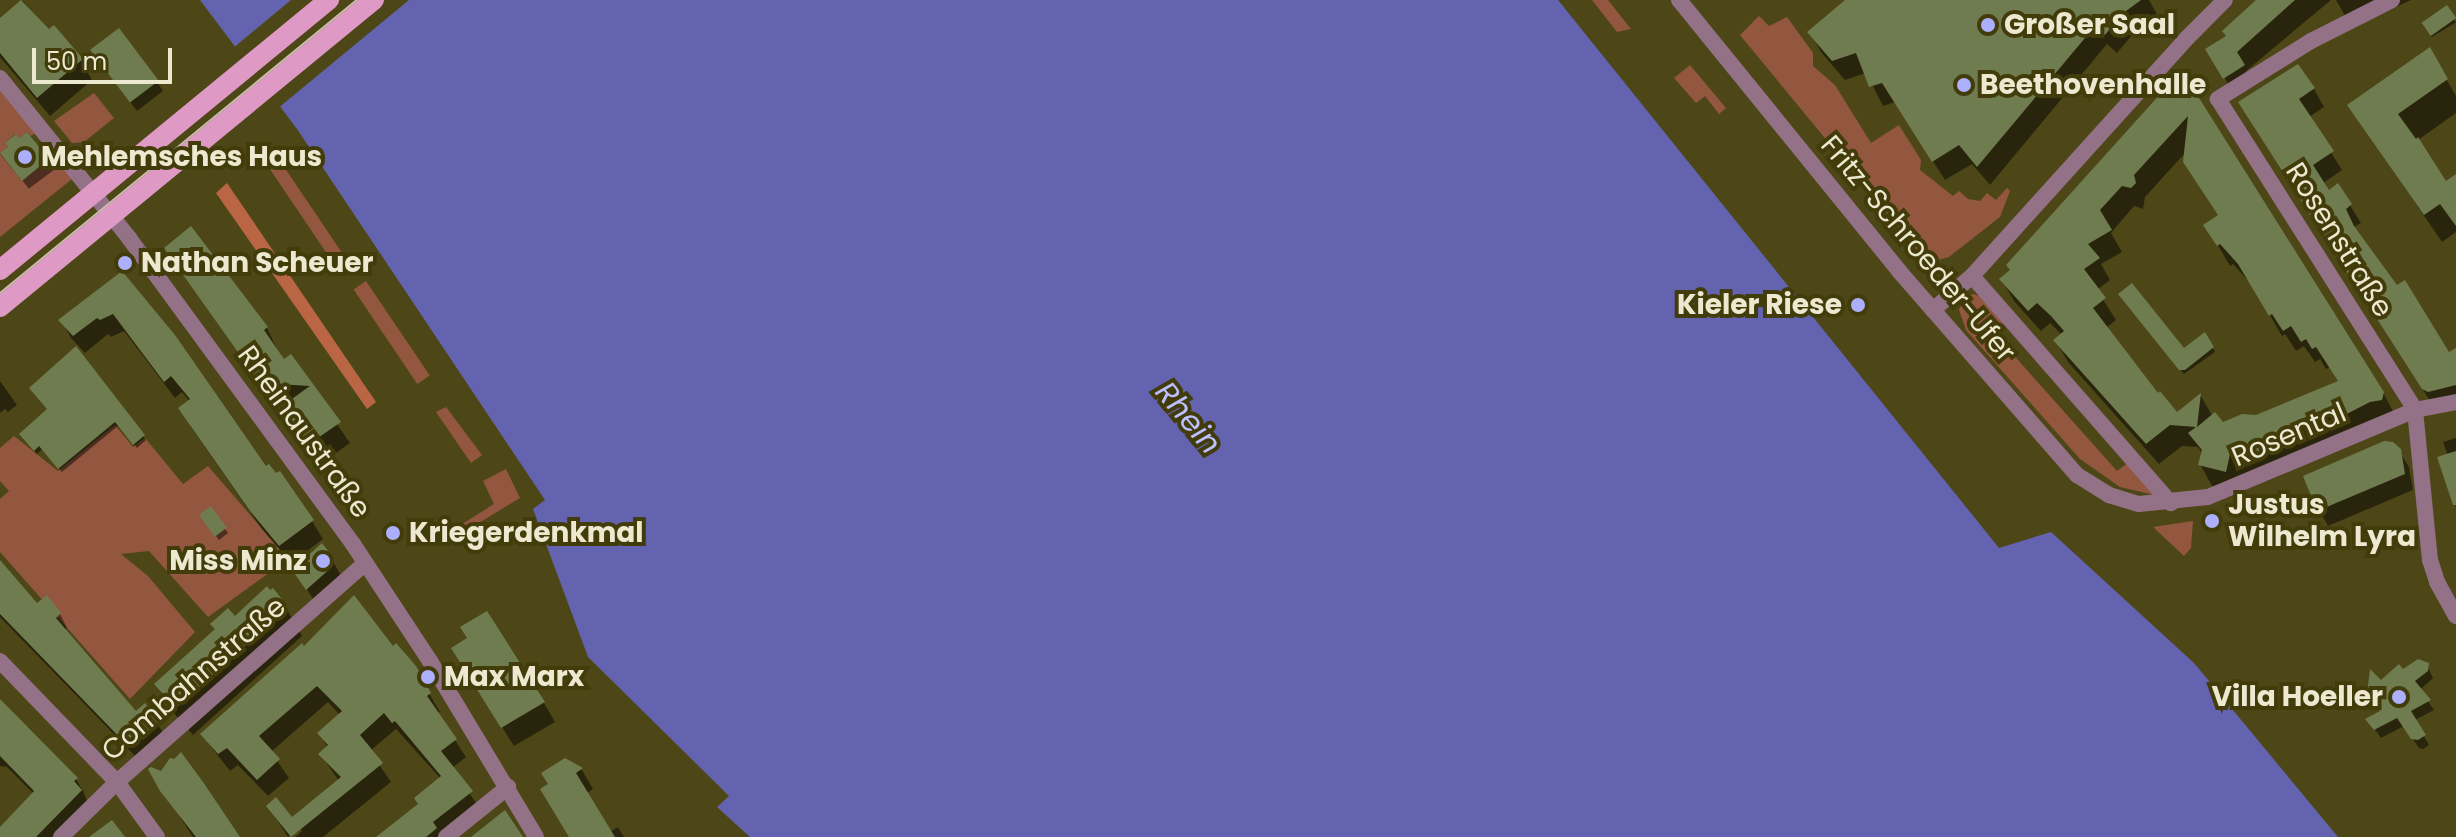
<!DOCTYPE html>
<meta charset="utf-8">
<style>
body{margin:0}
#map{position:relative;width:2456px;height:837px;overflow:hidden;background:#4d4718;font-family:Poppins,sans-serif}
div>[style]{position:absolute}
.green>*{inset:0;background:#93563e;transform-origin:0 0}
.forest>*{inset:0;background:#ba6645}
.water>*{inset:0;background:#6363af}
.pier>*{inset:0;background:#4d4718}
.shadow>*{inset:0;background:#0007;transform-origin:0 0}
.building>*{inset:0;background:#6f7c4f;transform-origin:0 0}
.minor>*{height:16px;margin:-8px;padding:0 8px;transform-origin:8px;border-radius:8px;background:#937186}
.tram>*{height:2px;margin:-1px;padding:0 1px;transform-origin:1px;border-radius:1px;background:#c5c1a3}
.primary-bridge>*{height:20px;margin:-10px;padding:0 10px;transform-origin:10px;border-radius:10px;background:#de99c4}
.dots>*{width:22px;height:22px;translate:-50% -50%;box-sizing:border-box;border:4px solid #423c0b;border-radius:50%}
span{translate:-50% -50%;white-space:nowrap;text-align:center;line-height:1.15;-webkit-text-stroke:8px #423c0b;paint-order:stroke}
.poi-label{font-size:28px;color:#ece9d0;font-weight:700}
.left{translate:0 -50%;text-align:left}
.right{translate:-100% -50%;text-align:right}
.street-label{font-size:28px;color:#ece9d0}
.water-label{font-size:30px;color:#bcbffe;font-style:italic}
.scale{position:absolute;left:32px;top:48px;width:140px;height:36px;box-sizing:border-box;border:4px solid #ece9d0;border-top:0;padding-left:10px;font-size:24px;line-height:28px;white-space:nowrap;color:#ece9d0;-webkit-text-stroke:6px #423c0b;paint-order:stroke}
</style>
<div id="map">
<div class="green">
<i style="clip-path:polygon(1592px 0,1608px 0,1631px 29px,1617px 32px)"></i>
<i style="clip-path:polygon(1759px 16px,1769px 26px,1787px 17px,1813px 53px,1813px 66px,1835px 85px,1871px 143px,1899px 125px,1921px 160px,1920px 170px,1953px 196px,1959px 191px,1968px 199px,1980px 201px,1987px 193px,1996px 200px,2007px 188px,2010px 191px,2000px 217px,1949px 257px,1937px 260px,1922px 256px,1740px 35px)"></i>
<i style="clip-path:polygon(1690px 65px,1726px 108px,1719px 114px,1705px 96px,1696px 103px,1674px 78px)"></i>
<i style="clip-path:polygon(0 85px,37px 132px,31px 136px,27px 132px,19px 138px,15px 134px,5px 143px,8px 147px,0 154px)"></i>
<i style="clip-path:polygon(94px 93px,114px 118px,84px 142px,72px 143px,54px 121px)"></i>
<i style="left:272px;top:149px;width:144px;height:13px;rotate:56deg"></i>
<i style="clip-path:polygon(0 154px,22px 181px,55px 155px,72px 179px,0 237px)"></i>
<i style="left:366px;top:281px;width:114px;height:15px;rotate:56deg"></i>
<i style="clip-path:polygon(1973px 294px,1980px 296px,2004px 323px,1994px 333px,2117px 471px,2129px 462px,2154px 495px,2120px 487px,2080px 459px,1966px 330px,1959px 310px,1964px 298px)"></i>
<i style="clip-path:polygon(446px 407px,482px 455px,471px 463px,436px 412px)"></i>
<i style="clip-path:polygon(115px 425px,133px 447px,145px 438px,183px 484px,208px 466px,288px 559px,208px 617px,149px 551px,121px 554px,148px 576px,195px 632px,130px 699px,0 552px,0 499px,9px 491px,0 481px,0 448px,14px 436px,58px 471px)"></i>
<i style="clip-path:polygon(506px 469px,520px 498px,449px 541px,445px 535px,494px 504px,483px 481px)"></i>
<i style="clip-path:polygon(2193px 521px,2191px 548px,2184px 556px,2153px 527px)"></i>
</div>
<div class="forest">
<i style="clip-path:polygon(227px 183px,376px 402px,367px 409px,216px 193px)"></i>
</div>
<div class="water">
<i style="clip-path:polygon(200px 0,1558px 0,1999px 548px,2051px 532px,2194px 663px,2338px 837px,750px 837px,717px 807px,729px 796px,588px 657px,533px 509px,545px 500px,297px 129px)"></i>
</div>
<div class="pier">
<i style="clip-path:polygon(291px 0,409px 0,277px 109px,232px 49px)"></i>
</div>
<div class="shadow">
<i style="clip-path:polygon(1848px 0,2149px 0,2158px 16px,2133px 34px,2117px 53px,2107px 44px,1990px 185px,1972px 164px,1945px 180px,1895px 102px,1883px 106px,1866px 73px,1845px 80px,1821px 52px,1810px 32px)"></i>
<i style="clip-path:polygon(2258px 0,2331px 0,2246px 71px,2253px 84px,2235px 95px,2218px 67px,2228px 37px)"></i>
<i style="clip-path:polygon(2336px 0,2411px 0,2352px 28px)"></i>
<i style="clip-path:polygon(23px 1px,49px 32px,81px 60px,92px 80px,50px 116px,0 57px,0 21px)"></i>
<i style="left:2447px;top:8px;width:17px;height:28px;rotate:59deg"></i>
<i style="clip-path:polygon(2429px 49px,2456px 96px,2456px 113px,2418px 140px,2445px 184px,2456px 176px,2456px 232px,2442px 242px,2349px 106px)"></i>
<i style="clip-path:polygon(92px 51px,157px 82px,163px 91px,137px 111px)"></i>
<i style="clip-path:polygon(evenodd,2172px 83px,2377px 381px,2395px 415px,2254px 479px,2242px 474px,2237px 492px,2212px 486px,2200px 464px,2203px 454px,2198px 447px,2182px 446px,2159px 464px,2068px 362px,2056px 341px,2062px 335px,2050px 323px,2041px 331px,2014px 301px,2002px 280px,2172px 83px,2186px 152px,2220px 217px,2206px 225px,2230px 266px,2233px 264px,2253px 286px,2282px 336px,2285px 334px,2296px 351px,2304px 346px,2315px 362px,2320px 359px,2326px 369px,2330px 367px,2339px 382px,2256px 418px,2222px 424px,2213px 417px,2201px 396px,2177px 415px,2157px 395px,2106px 328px,2116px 320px,2097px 290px,2110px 280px,2101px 264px,2122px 252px,2111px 233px,2134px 206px,2143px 209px,2145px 197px,2186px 152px)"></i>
<i style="clip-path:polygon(2314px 89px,2324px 107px,2309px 117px,2342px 170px,2322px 184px,2328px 192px,2338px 186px,2361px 223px,2354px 227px,2358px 235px,2449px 355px,2456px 350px,2456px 405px,2434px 407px,2251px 120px)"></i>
<i style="left:27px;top:135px;width:44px;height:31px;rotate:53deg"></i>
<i style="clip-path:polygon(166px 248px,267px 328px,283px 362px,290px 356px,350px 443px,322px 463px,285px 407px,289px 404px,274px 403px)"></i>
<i style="clip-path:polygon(122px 274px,265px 469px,312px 521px,323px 539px,291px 563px,262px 529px,191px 427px,190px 402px,182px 392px,175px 398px,124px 331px,111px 337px,108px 334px,85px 353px,71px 338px,61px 320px)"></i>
<i style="clip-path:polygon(2123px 299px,2184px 351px,2205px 335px,2215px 352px,2184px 374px)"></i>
<i style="clip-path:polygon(76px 349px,146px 440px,137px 448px,119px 425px,62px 472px,42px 449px,37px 454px,24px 438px,49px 410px)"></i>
<i style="clip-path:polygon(0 381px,17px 405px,8px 412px,5px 409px,0 413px)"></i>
<i style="clip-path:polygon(2456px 438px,2456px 507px,2440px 458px,2448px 456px,2443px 442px)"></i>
<i style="clip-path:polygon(2399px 451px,2409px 467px,2413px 490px,2328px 526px,2319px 510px)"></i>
<i style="clip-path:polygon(210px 509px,228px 533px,219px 540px,204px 520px)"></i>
<i style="clip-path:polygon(331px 558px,343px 579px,319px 608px,295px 571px)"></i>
<i style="clip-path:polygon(0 563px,37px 606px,60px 614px,67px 628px,64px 630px,135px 714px,145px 706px,166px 737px,136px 757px,0 617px)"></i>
<i style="clip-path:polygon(286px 608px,302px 636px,193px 735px,173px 712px,157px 684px,235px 619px)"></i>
<i style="clip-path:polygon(469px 639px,544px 703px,555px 722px,514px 746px,465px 668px)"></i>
<i style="clip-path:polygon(392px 648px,414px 668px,440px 712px,437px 713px,466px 757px,452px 768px,481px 810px,446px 837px,377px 837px,420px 805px,441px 779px,396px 729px,370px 751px,391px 782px,323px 837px,295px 837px,302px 831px,299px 828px,288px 837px,268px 806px,292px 820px,339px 781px,321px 755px,328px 748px,320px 734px,340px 715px,328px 702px,271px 752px,289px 778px,268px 796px,238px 765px,230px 771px,202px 735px)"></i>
<i style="clip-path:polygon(2419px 661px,2425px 661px,2433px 678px,2420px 690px,2434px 710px,2415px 720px,2429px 745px,2423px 749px,2419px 748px,2404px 726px,2381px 738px,2368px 720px,2382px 712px,2381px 683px)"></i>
<i style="clip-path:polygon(0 701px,76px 779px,84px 793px,88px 804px,57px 837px,0 837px,0 829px,34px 794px,7px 767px,0 766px)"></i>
<i style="clip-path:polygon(565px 760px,582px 770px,593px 789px,586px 794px,610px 832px,618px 827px,624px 837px,571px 837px)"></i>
<i style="clip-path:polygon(150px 770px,237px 837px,193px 837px)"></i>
</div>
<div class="building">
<i style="clip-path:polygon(21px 0,49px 29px,54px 25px,83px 59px,37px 98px,0 53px,0 18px)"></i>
<i style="clip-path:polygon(1845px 0,2141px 0,2122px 14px,2105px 35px,2095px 26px,1977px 167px,1959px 145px,1932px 162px,1882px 83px,1869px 87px,1856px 53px,1832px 61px,1807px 32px)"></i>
<i style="clip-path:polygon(2256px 0,2295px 0,2237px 52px,2245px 65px,2223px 79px,2205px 49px,2226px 36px,2222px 31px)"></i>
<i style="left:2447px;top:5px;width:16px;height:31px;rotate:55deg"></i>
<i style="left:119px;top:28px;width:66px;height:36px;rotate:53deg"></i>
<i style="clip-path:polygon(2430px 47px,2448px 79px,2398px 114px,2416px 139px,2418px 137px,2446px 181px,2456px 174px,2456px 226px,2440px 204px,2424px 215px,2347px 105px)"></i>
<i style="clip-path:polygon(2298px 64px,2315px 88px,2299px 99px,2334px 151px,2313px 165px,2329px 190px,2338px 183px,2352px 204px,2346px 209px,2354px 226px,2397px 285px,2405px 280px,2449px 352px,2456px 348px,2456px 385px,2428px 392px,2422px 389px,2238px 102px)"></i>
<i style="clip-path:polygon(evenodd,2172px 81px,2189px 82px,2384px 392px,2382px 400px,2370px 402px,2333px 421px,2331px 416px,2264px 444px,2261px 450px,2241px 459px,2230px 454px,2226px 472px,2198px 465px,2202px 450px,2188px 433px,2196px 427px,2170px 425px,2146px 444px,2053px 340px,2064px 331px,2051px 316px,2037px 303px,2028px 311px,1999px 279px,2010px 270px,2006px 265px,2172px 81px,2188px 116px,2183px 162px,2218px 215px,2203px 225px,2217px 246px,2220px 244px,2238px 264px,2269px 316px,2272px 314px,2283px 331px,2291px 326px,2301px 342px,2306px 339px,2312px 349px,2316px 347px,2338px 381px,2256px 415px,2242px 414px,2223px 422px,2215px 412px,2197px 427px,2201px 393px,2177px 412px,2160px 391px,2158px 393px,2093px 308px,2106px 298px,2084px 269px,2100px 258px,2088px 244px,2112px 230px,2100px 210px,2122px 186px,2131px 188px,2136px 183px,2134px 175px,2188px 116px)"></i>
<i style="clip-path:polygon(27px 132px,49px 159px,22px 181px,0 153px,8px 147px,5px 143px,16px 134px,19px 138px)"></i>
<i style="clip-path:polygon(191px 226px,268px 327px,264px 330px,284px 359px,291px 354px,341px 422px,309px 444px,282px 406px,310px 386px,260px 383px,164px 248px)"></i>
<i style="clip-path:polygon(122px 271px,175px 335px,266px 466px,269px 464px,276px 473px,280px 471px,314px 520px,279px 546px,250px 511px,178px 408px,190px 399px,171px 376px,164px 382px,113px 314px,100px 320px,97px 318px,73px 336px,58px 320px)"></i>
<i style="clip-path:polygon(2132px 283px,2184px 348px,2205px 332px,2214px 347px,2185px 370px,2179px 370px,2118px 294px)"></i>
<i style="clip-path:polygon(76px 346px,145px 435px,133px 445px,115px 422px,58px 469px,39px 446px,34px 451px,19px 434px,47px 409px,29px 388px)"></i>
<i style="clip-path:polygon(2384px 441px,2393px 442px,2401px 449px,2405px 474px,2317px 511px,2303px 476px)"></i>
<i style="clip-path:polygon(2456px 451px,2456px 505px,2453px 505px,2437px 457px)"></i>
<i style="left:211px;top:506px;width:27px;height:15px;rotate:54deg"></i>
<i style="clip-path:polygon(322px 543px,333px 557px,332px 567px,306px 590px,292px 570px)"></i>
<i style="clip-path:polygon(0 560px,37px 603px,47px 595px,61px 613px,56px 618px,136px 711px,145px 703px,159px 722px,135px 745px,126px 744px,0 614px)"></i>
<i style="clip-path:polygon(267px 586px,270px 590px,273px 588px,288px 607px,176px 708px,154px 684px,215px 629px,210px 624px,228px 608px,235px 616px)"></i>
<i style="clip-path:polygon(354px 595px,393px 646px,396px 643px,416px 666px,431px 693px,427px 696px,457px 739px,441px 751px,473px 791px,433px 822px,437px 828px,426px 837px,376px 837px,418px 804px,414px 798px,441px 776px,395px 721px,392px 723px,384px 713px,360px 735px,383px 763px,291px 837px,266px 806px,276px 797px,292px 817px,341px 777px,318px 754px,328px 745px,317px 733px,342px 711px,317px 686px,259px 736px,280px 759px,257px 780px,227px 748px,218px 754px,200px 734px,302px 643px,304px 646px)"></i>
<i style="clip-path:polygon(487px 611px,545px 702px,501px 728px,451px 648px,467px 638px,460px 627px)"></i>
<i style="clip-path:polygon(2418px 659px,2429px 663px,2428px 671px,2415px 681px,2431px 700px,2411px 711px,2426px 735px,2418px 740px,2411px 739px,2397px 718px,2374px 730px,2365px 719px,2380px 711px,2367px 694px,2370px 669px,2381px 680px,2399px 664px,2403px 669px)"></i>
<i style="clip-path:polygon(0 699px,78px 778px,74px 781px,82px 790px,36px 837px,0 837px,0 827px,34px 791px,0 756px)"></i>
<i style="clip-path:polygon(181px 752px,203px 782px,240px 837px,196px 837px,160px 791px,148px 769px,151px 767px,161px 771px,170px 758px,174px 759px)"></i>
<i style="clip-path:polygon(565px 758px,583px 768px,576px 773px,615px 837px,569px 837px,540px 789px,548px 784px,541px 773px)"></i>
<i style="clip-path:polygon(505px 810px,523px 837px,471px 837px)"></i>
<i style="clip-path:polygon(112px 820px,125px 837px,89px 837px)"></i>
</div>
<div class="minor">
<i style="left:1679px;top:0;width:349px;rotate:50.9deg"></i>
<i style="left:1899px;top:271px;width:271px;rotate:48.9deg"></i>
<i style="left:2077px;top:475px;width:38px;rotate:32deg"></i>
<i style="left:2109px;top:495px;width:31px;rotate:17deg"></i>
<i style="left:2139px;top:504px;width:69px;rotate:-5.8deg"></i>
<i style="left:2208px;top:497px;width:225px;rotate:-22.8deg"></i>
<i style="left:2415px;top:410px;width:42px;rotate:-11deg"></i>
<i style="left:2392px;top:0;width:91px;rotate:153.2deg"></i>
<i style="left:2311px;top:41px;width:110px;rotate:148.1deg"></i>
<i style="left:2218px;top:99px;width:368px;rotate:57.6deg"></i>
<i style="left:0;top:78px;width:206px;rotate:51.1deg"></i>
<i style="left:129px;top:238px;width:379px;rotate:53.8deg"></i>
<i style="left:353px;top:544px;width:140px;rotate:56.7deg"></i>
<i style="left:430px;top:661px;width:205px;rotate:58.9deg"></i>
<i style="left:1972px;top:276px;width:302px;rotate:48.8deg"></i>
<i style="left:1933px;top:310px;width:52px;rotate:-41.1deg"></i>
<i style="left:1972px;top:276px;width:319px;rotate:-47.9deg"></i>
<i style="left:2186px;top:39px;width:55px;rotate:-45deg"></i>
<i style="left:2415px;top:410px;width:151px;rotate:84.3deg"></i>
<i style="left:2430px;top:560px;width:23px;rotate:72deg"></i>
<i style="left:2437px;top:582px;width:39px;rotate:61deg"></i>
<i style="left:0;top:661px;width:168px;rotate:46deg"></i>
<i style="left:117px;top:782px;width:68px;rotate:54deg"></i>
<i style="left:61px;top:837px;width:78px;rotate:-44.5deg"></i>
<i style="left:117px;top:782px;width:331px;rotate:-41.4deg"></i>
<i style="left:446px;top:837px;width:80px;rotate:-38.9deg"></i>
</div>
<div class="tram">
<i style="left:0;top:293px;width:462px;rotate:-39.4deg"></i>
</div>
<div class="primary-bridge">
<i style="left:0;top:270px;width:426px;rotate:-39.4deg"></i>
<i style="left:0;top:307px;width:484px;rotate:-39.4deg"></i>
</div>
<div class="dots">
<i style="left:1988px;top:25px;background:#acaffb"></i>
<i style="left:1964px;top:85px;background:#acaffb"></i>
<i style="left:25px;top:157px;background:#acaffb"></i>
<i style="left:125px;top:263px;background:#acaffb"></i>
<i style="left:1858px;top:305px;background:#acaffb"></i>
<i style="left:2212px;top:521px;background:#acaffb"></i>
<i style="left:393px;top:533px;background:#acaffb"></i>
<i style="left:323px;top:561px;background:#acaffb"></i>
<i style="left:428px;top:677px;background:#acaffb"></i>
<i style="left:2399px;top:697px;background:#acaffb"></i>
</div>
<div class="poi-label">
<span class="left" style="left:2004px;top:25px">Großer Saal</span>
<span class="left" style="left:1980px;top:85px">Beethovenhalle</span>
<span class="left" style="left:41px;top:157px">Mehlemsches Haus</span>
<span class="left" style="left:141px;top:263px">Nathan Scheuer</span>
<span class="right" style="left:1842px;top:305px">Kieler Riese</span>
<span class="left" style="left:2228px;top:521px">Justus<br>Wilhelm Lyra</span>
<span class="left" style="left:409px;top:533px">Kriegerdenkmal</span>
<span class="right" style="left:307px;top:561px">Miss Minz</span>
<span class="left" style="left:444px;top:677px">Max Marx</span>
<span class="right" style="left:2383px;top:697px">Villa Hoeller</span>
</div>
<div class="street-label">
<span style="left:2339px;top:240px;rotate:58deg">Rosenstraße</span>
<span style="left:1918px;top:249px;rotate:50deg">Fritz-Schroeder-Ufer</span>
<span style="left:304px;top:432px;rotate:54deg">Rheinaustraße</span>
<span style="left:2289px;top:435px;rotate:-23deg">Rosental</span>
<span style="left:194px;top:679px;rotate:-41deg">Combahnstraße</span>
</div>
<div class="water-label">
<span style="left:1188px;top:418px;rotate:50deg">Rhein</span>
</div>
<div class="scale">50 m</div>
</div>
